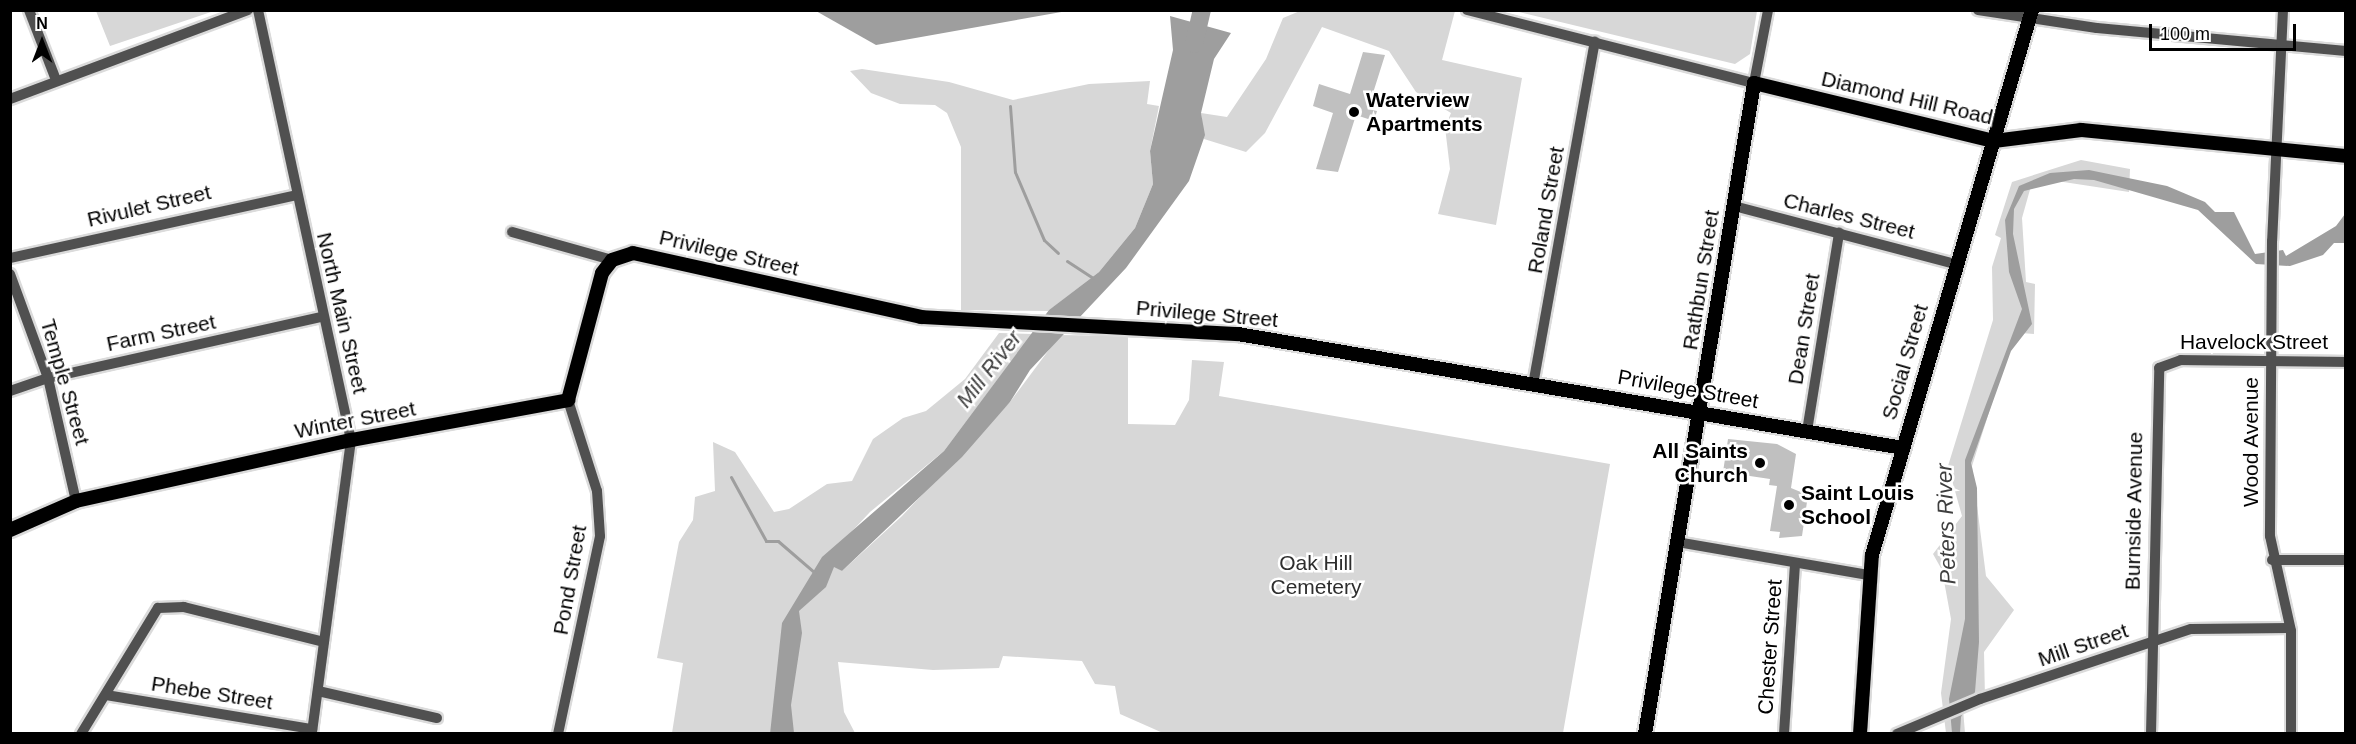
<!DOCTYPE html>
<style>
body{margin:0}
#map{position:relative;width:2356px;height:744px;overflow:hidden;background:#fff;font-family:Arial,sans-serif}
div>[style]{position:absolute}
.green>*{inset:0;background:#d7d7d7}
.water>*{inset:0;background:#9e9e9e}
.stream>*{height:3px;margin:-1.5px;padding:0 1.5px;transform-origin:1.5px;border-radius:1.5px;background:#9e9e9e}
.river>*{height:18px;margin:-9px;padding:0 9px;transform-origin:9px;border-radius:9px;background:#9e9e9e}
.building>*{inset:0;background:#c0c0c0}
.roads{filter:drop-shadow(2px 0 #dbdbdb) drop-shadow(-2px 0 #dbdbdb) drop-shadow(0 2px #dbdbdb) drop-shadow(0 -2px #dbdbdb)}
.minor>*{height:10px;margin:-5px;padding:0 5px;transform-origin:5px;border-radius:5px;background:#505050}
.major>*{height:14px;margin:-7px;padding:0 7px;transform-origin:7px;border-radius:7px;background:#000}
.dots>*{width:16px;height:16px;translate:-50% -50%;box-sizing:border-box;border:3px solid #fff;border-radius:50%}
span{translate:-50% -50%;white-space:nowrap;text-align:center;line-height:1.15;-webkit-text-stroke:5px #fff;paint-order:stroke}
.street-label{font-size:21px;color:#000}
.poi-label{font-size:21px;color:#000;font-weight:700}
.left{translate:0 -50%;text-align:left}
.right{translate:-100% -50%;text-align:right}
.park-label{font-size:21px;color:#2e2e2e}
.water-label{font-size:22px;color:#3f3f3f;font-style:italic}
.frame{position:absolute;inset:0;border:12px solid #000;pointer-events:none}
.north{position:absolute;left:12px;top:12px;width:60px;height:60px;-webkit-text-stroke:4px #fff;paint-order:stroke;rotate:0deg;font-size:16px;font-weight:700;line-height:24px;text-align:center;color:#000}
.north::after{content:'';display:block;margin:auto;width:21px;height:27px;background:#000;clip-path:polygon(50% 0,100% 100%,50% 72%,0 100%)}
.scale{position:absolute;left:2149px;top:24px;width:147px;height:27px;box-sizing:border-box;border:3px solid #000;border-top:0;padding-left:8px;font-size:18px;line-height:21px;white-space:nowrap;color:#000;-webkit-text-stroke:4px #fff;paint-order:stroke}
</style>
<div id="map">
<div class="green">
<i style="clip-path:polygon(96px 11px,214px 11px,110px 46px)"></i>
<i style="clip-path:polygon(1300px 11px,1455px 11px,1442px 60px,1522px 78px,1496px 225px,1438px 214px,1450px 169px,1445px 127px,1451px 113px,1416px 92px,1389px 51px,1322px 27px,1265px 133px,1246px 152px,1204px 139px,1201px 113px,1227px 117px,1266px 59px,1283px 18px)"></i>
<i style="clip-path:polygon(1515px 11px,1757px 10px,1757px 11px,1750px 54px,1735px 64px)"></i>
<i style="clip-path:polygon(862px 69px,949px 82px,1013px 100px,1089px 84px,1150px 81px,1147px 104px,1159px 106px,1150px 151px,1153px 184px,1135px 228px,1099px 272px,1048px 311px,961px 310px,961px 147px,947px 113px,935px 105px,900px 104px,871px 93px,850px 71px)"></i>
<i style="clip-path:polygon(2081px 160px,2130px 169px,2129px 192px,2057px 181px,2031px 186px,2022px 218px,2026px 282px,2035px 284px,2034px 334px,2021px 333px,2009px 349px,1972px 466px,1986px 576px,2014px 610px,1984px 652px,1985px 698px,1963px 709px,1965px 733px,1946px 733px,1941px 693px,1951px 619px,1942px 570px,1933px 554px,1962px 516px,1948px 466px,1993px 320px,1992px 267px,2001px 238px,1995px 235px,2012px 182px)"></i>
<i style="clip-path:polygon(999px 333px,1032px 334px,944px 451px,870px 512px,811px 575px,834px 566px,842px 571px,902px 516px,1010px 402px,1060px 335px,1128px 336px,1128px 424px,1175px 425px,1189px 400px,1192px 360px,1224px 362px,1219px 396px,1610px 464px,1563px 733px,1163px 733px,1120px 714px,1115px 686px,1095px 684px,1082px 661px,1003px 656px,999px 668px,933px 670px,838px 662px,844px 712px,855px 733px,672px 733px,683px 663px,657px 658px,679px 542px,693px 520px,695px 497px,715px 491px,713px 442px,735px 452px,774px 512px,789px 509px,827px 484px,852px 481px,873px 439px,903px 418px,926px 411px,965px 379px)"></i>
</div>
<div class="water">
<i style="clip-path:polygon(816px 11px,817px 10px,1067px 11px,876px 45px)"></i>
<i style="clip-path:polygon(1170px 16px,1231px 33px,1214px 59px,1201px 113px,1205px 135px,1189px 181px,1126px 268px,1030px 370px,1010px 402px,962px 457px,842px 571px,834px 567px,826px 587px,799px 611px,802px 633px,791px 705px,794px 733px,770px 734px,782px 623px,822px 557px,944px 451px,1049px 310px,1099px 272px,1135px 228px,1153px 184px,1150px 151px,1173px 50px)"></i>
<i style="clip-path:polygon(2089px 170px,2167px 186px,2205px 202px,2215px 212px,2234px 212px,2255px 254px,2283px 250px,2286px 256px,2336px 226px,2345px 214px,2345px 243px,2334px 243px,2323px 255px,2290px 266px,2256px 264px,2198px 210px,2094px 180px,2074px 179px,2024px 191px,2014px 209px,2013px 234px,2032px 324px,2011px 351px,1971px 463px,1977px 488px,1979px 642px,1975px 692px,1961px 717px,1960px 733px,1952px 733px,1949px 699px,1965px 619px,1965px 460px,2022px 309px,2009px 272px,2005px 220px,2019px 186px,2050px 173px)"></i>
</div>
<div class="stream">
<i style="left:1010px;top:106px;width:66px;rotate:85.7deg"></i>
<i style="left:1015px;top:172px;width:74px;rotate:66.9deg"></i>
<i style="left:1044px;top:240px;width:19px;rotate:43deg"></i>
<i style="left:1067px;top:261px;width:31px;rotate:33deg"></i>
<i style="left:731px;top:477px;width:73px;rotate:61.3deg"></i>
<i style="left:766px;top:541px;width:12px"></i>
<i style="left:778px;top:541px;width:48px;rotate:40.7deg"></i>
</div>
<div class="river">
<i style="left:1194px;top:44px;width:35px;rotate:-77deg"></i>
</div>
<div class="building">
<i style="clip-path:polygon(1363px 52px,1385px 55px,1368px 109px,1377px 111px,1374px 121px,1356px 115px,1338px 172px,1316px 169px,1333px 113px,1313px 106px,1319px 84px,1350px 94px)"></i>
<i style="clip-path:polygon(1728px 439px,1777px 444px,1796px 454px,1791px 488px,1808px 495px,1802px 536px,1779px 538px,1780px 532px,1770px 531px,1777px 486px,1769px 485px,1770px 479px,1723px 472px)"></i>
</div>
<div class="roads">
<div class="minor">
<i style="left:29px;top:10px;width:75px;rotate:68.9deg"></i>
<i style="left:258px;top:10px;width:440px;rotate:77.8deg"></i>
<i style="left:351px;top:440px;width:297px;rotate:97.6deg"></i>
<i style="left:1467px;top:10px;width:296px;rotate:14.3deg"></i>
<i style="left:1754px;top:83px;width:74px;rotate:-79.1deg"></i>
<i style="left:1978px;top:10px;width:120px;rotate:8.6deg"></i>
<i style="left:2097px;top:28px;width:250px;rotate:5.3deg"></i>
<i style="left:2283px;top:10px;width:231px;rotate:92.7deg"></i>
<i style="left:2272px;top:241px;width:295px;rotate:90.4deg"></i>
<i style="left:2270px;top:536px;width:97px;rotate:77.5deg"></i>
<i style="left:2291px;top:631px;width:103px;rotate:90deg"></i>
<i style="left:10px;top:99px;width:254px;rotate:-20.5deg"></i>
<i style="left:1734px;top:206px;width:228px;rotate:14.7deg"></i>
<i style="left:512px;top:232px;width:104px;rotate:15.6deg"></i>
<i style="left:10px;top:258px;width:293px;rotate:-12.4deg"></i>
<i style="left:10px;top:274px;width:111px;rotate:69.9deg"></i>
<i style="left:48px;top:378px;width:126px;rotate:77.2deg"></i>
<i style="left:1533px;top:385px;width:349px;rotate:-79.8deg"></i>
<i style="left:10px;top:391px;width:40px;rotate:-18.9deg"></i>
<i style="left:48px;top:378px;width:281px;rotate:-12.6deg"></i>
<i style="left:1807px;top:431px;width:201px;rotate:-80.8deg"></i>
<i style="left:1677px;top:542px;width:195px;rotate:9.8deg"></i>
<i style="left:2272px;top:560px;width:74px"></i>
<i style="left:318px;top:691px;width:122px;rotate:12.8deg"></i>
<i style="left:106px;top:695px;width:209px;rotate:9.4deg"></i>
<i style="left:81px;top:734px;width:148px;rotate:-58.6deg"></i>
<i style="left:158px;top:608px;width:26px;rotate:-2deg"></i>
<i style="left:184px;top:607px;width:144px;rotate:14deg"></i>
<i style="left:558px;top:734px;width:202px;rotate:-78deg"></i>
<i style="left:600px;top:536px;width:45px;rotate:-93.8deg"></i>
<i style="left:597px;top:491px;width:96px;rotate:-107.7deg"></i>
<i style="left:1784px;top:734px;width:171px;rotate:-86.3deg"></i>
<i style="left:1897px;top:734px;width:90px;rotate:-22.9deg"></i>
<i style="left:1980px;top:699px;width:222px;rotate:-18.4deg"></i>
<i style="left:2191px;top:629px;width:99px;rotate:-0.6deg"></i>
<i style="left:2151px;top:734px;width:366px;rotate:-88.7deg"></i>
<i style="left:2159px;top:368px;width:23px;rotate:-20deg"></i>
<i style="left:2181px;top:360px;width:165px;rotate:0.7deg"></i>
</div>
<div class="major">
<i style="left:10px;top:530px;width:72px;rotate:-23.7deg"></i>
<i style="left:76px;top:501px;width:282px;rotate:-12.5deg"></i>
<i style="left:351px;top:440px;width:221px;rotate:-10.4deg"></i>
<i style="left:568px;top:400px;width:131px;rotate:-75deg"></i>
<i style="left:602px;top:273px;width:16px;rotate:-52deg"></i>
<i style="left:612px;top:260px;width:22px;rotate:-18deg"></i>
<i style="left:633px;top:253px;width:295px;rotate:12.5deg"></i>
<i style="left:921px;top:317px;width:317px;rotate:3.1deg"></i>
<i style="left:1238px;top:334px;width:675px;rotate:9.73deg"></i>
<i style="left:1645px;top:734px;width:660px;rotate:-80.49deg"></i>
<i style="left:1754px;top:83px;width:247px;rotate:13.6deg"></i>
<i style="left:1994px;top:141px;width:88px;rotate:-7.2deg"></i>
<i style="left:2081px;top:130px;width:266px;rotate:5.6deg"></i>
<i style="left:1860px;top:734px;width:179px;rotate:-86.2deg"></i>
<i style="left:1872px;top:555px;width:568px;rotate:-73.64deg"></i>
</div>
</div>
<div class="dots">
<i style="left:1354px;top:112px;background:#000"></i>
<i style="left:1760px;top:463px;background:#000"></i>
<i style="left:1789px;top:505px;background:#000"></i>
</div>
<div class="street-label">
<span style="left:1907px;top:98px;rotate:13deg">Diamond Hill Road</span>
<span style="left:149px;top:206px;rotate:-13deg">Rivulet Street</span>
<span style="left:1546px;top:210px;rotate:-80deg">Roland Street</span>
<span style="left:1849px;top:216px;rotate:14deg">Charles Street</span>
<span style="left:729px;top:253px;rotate:13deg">Privilege Street</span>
<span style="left:1701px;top:280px;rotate:-81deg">Rathbun Street</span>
<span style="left:342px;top:313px;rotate:77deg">North Main Street</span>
<span style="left:1207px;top:314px;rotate:5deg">Privilege Street</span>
<span style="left:1804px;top:329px;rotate:-81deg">Dean Street</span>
<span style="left:161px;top:333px;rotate:-12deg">Farm Street</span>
<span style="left:2254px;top:342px">Havelock Street</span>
<span style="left:1905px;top:362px;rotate:-74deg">Social Street</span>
<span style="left:65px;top:382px;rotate:74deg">Temple Street</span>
<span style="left:1688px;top:389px;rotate:10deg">Privilege Street</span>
<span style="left:355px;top:420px;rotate:-11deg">Winter Street</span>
<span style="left:2251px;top:442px;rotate:-90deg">Wood Avenue</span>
<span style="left:2134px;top:511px;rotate:-89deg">Burnside Avenue</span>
<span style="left:570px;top:580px;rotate:-80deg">Pond Street</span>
<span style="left:2083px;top:645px;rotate:-19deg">Mill Street</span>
<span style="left:1770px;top:647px;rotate:-86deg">Chester Street</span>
<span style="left:212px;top:693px;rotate:9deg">Phebe Street</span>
</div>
<div class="poi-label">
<span class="left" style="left:1366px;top:112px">Waterview<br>Apartments</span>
<span class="right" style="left:1748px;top:463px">All Saints<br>Church</span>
<span class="left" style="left:1801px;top:505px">Saint Louis<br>School</span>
</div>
<div class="park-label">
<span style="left:1316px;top:575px">Oak Hill<br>Cemetery</span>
</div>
<div class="water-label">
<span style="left:989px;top:369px;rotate:-52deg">Mill River</span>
<span style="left:1946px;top:524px;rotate:-92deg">Peters River</span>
</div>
<div class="frame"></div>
<div class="north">N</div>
<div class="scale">100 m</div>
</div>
